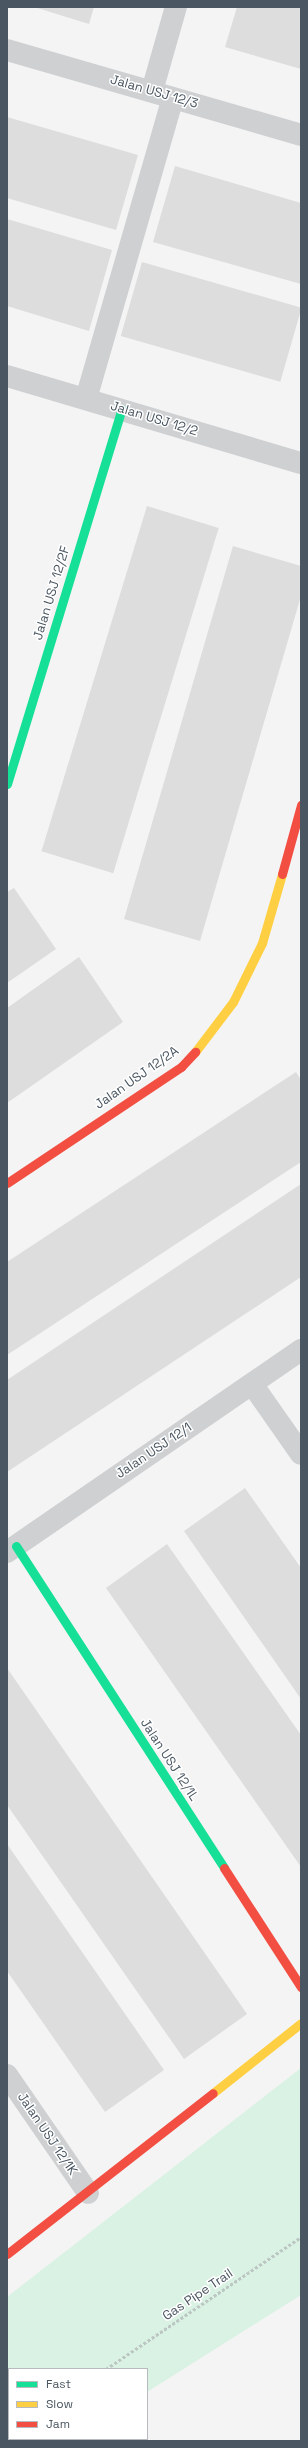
<!DOCTYPE html>
<style>
body{margin:0}
#map{position:relative;width:308px;height:2448px;overflow:hidden;background:#f4f4f4;font-family:"Space Grotesk",sans-serif}
div>[style]{position:absolute}
.green>*{inset:0;background:#d9f2e3}
.building>*{inset:0;background:#ddddde;transform-origin:0 0}
.path>*{height:2.5px;margin-top:-1.25px;transform-origin:0;background:repeating-linear-gradient(90deg,#bcc7c4 0 3px,transparent 0 5px)}
.lane>*{height:22px;margin:-11px;padding:0 11px;transform-origin:11px;border-radius:11px;background:#ced0d2}
.street>*{height:22px;margin:-11px;padding:0 11px;transform-origin:11px;border-radius:11px;background:#ced0d2}
.fast>*{height:9px;margin:-4.5px;padding:0 4.5px;transform-origin:4.5px;border-radius:4.5px;background:#16e098}
.slow>*{height:9px;margin:-4.5px;padding:0 4.5px;transform-origin:4.5px;border-radius:4.5px;background:#ffcf43}
.jam>*{height:9px;margin:-4.5px;padding:0 4.5px;transform-origin:4.5px;border-radius:4.5px;background:#f24e42}
span{translate:-50% -50%;white-space:nowrap;text-align:center;line-height:1.15;-webkit-text-stroke:3px #fff;paint-order:stroke}
.street-label{font-size:13px;color:#4a5661}
.frame{position:absolute;inset:0;border:8px solid #4a5661;pointer-events:none}
.legend{position:absolute;left:8px;top:2368px;width:140px;height:72px;box-sizing:border-box;background:#fff;border:1px solid #b7bbc0;margin:0;padding:5px 7px;list-style:none;font-size:12px;color:#4a5661}
.legend li{display:flex;align-items:center;gap:8px;height:20px}
.legend b{width:20px;border:1px solid #b7bbc0}
</style>
<div id="map">
<div class="green">
<i style="clip-path:polygon(301px 2068px,301px 2295px,147px 2392px,147px 2369px,9px 2369px,9px 2439px,73px 2439px,7px 2441px,7px 2297px)"></i>
</div>
<div class="building">
<i style="clip-path:polygon(34px 7px,94px 7px,89px 24px)"></i>
<i style="clip-path:polygon(237px 7px,301px 7px,301px 69px,225px 47px)"></i>
<i style="clip-path:polygon(7px 117px,138px 155px,116px 230px,7px 198px)"></i>
<i style="clip-path:polygon(175px 166px,301px 203px,301px 284px,153px 242px)"></i>
<i style="clip-path:polygon(7px 219px,112px 250px,89px 331px,7px 306px)"></i>
<i style="left:142px;top:262px;width:166px;height:77px;rotate:16deg"></i>
<i style="left:147px;top:506px;width:75px;height:361px;rotate:17deg"></i>
<i style="clip-path:polygon(233px 546px,301px 566px,301px 596px,200px 941px,124px 919px)"></i>
<i style="clip-path:polygon(14px 888px,56px 949px,7px 983px,7px 892px)"></i>
<i style="clip-path:polygon(79px 957px,123px 1022px,7px 1103px,7px 1008px)"></i>
<i style="clip-path:polygon(296px 1072px,301px 1080px,301px 1162px,7px 1355px,7px 1262px)"></i>
<i style="clip-path:polygon(301px 1184px,301px 1277px,7px 1472px,7px 1380px)"></i>
<i style="clip-path:polygon(245px 1488px,301px 1568px,301px 1699px,184px 1531px)"></i>
<i style="clip-path:polygon(167px 1544px,301px 1735px,301px 1867px,106px 1588px)"></i>
<i style="clip-path:polygon(7px 1668px,247px 2014px,184px 2059px,7px 1805px)"></i>
<i style="clip-path:polygon(7px 1844px,164px 2070px,105px 2112px,7px 1971px)"></i>
</div>
<div class="path">
<i style="left:106px;top:2369px;width:235px;rotate:-34.1deg"></i>
<i style="left:7px;top:2434px;width:2px;rotate:-27deg"></i>
</div>
<div class="lane">
<i style="left:86px;top:399px;width:313px;rotate:-73.9deg"></i>
</div>
<div class="street">
<i style="left:7px;top:50px;width:306px;rotate:16.1deg"></i>
<i style="left:152px;top:91px;width:87px;rotate:-74.1deg"></i>
<i style="left:7px;top:376px;width:307px;rotate:16.5deg"></i>
<i style="left:252px;top:1384px;width:85px;rotate:55deg"></i>
<i style="left:7px;top:1552px;width:357px;rotate:-34.5deg"></i>
<i style="left:7px;top:2075px;width:143px;rotate:55.5deg"></i>
</div>
<div class="fast">
<i style="left:7px;top:784px;width:392px;rotate:-73deg"></i>
<i style="left:16px;top:1546px;width:383px;rotate:57.1deg"></i>
</div>
<div class="slow">
<i style="left:195px;top:1052px;width:63px;rotate:-52.8deg"></i>
<i style="left:233px;top:1002px;width:66px;rotate:-63.8deg"></i>
<i style="left:262px;top:943px;width:72px;rotate:-73.8deg"></i>
<i style="left:213px;top:2093px;width:112px;rotate:-38.5deg"></i>
</div>
<div class="jam">
<i style="left:282px;top:874px;width:72px;rotate:-74.6deg"></i>
<i style="left:7px;top:1183px;width:209px;rotate:-33.7deg"></i>
<i style="left:181px;top:1067px;width:21px;rotate:-47deg"></i>
<i style="left:224px;top:1868px;width:142px;rotate:57.1deg"></i>
<i style="left:7px;top:2254px;width:261px;rotate:-38deg"></i>
</div>
<div class="street-label">
<span style="left:154px;top:92px;rotate:16deg">Jalan USJ 12/3</span>
<span style="left:154px;top:419px;rotate:17deg">Jalan USJ 12/2</span>
<span style="left:52px;top:593px;rotate:-73deg">Jalan USJ 12/2F</span>
<span style="left:137px;top:1078px;rotate:-35deg">Jalan USJ 12/2A</span>
<span style="left:154px;top:1451px;rotate:-34deg">Jalan USJ 12/1</span>
<span style="left:169px;top:1760px;rotate:57deg">Jalan USJ 12/1L</span>
<span style="left:47px;top:2134px;rotate:56deg">Jalan USJ 12/1K</span>
<span style="left:198px;top:2295px;rotate:-34deg">Gas Pipe Trail</span>
</div>
<div class="frame"></div>
<ul class="legend">
<li><b style="height:5px;background:#16e098"></b>Fast</li>
<li><b style="height:5px;background:#ffcf43"></b>Slow</li>
<li><b style="height:5px;background:#f24e42"></b>Jam</li>
</ul>
</div>
